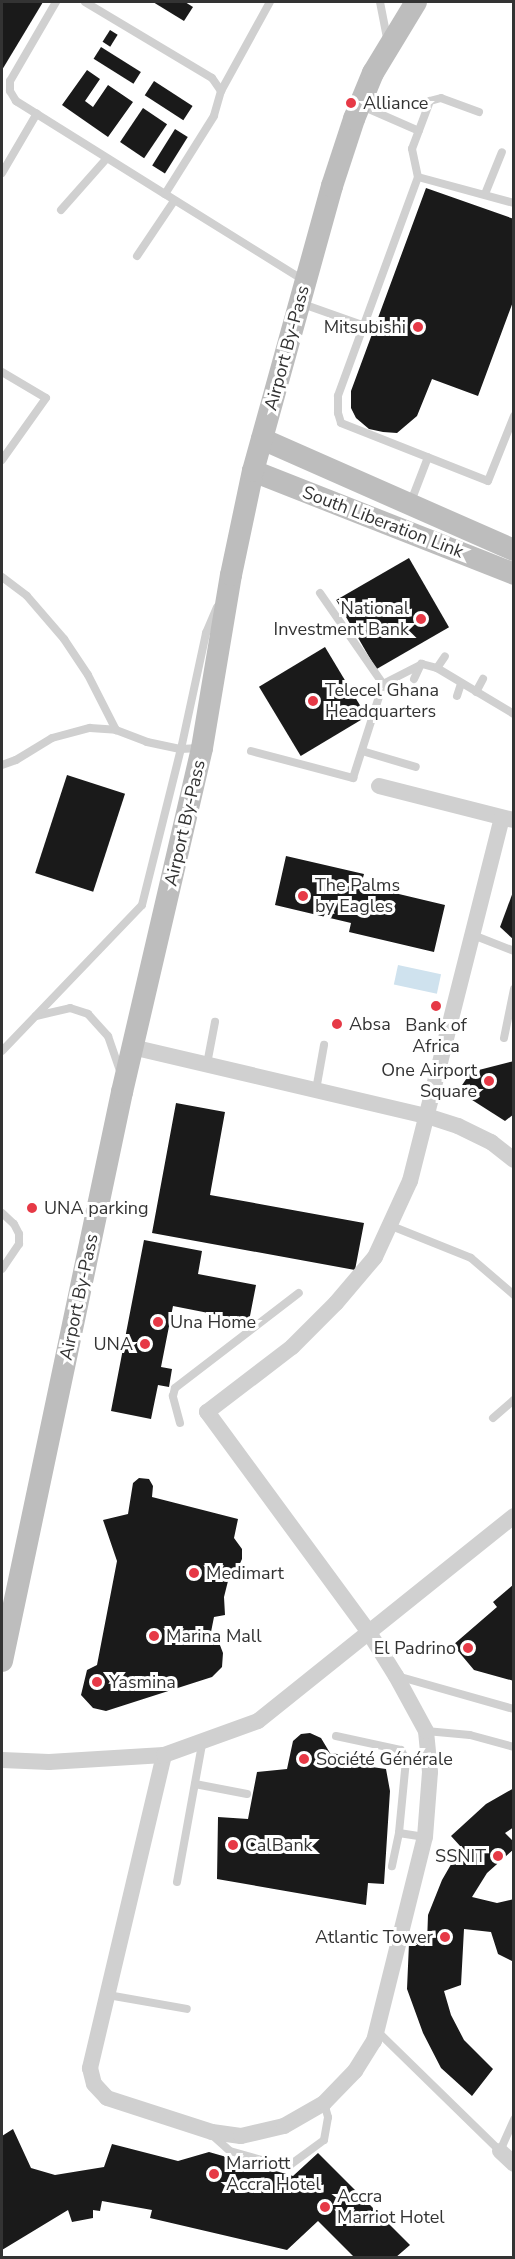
<!DOCTYPE html>
<meta charset="utf-8">
<style>
body{margin:0}
#map{position:relative;width:515px;height:2259px;overflow:hidden;background:#fff;font-family:"Nunito Sans",sans-serif}
div>[style]{position:absolute}
.water>*{inset:0;background:#cfe2ee;transform-origin:0 0}
.building>*{inset:0;background:#1a1a1a;transform-origin:0 0}
.lane>*{height:8px;margin:-4px;padding:0 4px;transform-origin:4px;border-radius:4px;background:#d0d0d0}
.street>*{height:16px;margin:-8px;padding:0 8px;transform-origin:8px;border-radius:8px;background:#d0d0d0}
.secondary>*{height:22px;margin:-11px;padding:0 11px;transform-origin:11px;border-radius:11px;background:#bdbdbd}
.dots>*{width:16px;height:16px;translate:-50% -50%;box-sizing:border-box;border:3px solid #fff;border-radius:50%}
span{translate:-50% -50%;white-space:nowrap;text-align:center;line-height:1.15;-webkit-text-stroke:6px #fff;paint-order:stroke}
.poi-label{font-size:18px;color:#333}
.left{translate:0 -50%;text-align:left}
.right{translate:-100% -50%;text-align:right}
.street-label{font-size:18px;color:#333}
.frame{position:absolute;inset:0;border:3px solid #333;pointer-events:none}
</style>
<div id="map">
<div class="water">
<i style="left:398px;top:965px;width:44px;height:20px;rotate:12deg"></i>
</div>
<div class="building">
<i style="clip-path:polygon(2px 2px,43px 2px,2px 70px)"></i>
<i style="clip-path:polygon(153px 2px,185px 2px,193px 7px,184px 21px)"></i>
<i style="left:110px;top:30px;width:9px;height:14px;rotate:32deg"></i>
<i style="left:101px;top:47px;width:47px;height:14px;rotate:32deg"></i>
<i style="clip-path:polygon(87px 70px,100px 79px,85px 101px,93px 107px,108px 85px,133px 102px,108px 137px,62px 105px)"></i>
<i style="left:154px;top:81px;width:46px;height:17px;rotate:33deg"></i>
<i style="left:143px;top:108px;width:29px;height:41px;rotate:34deg"></i>
<i style="left:175px;top:129px;width:15px;height:43px;rotate:32deg"></i>
<i style="clip-path:polygon(426px 188px,514px 219px,514px 299px,478px 396px,432px 379px,417px 416px,397px 433px,383px 432px,369px 429px,356px 418px,351px 408px,351px 391px)"></i>
<i style="left:409px;top:558px;width:80px;height:84px;rotate:60deg"></i>
<i style="left:325px;top:647px;width:81px;height:77px;rotate:59deg"></i>
<i style="left:67px;top:775px;width:61px;height:103px;rotate:18deg"></i>
<i style="clip-path:polygon(286px 856px,364px 874px,361px 885px,445px 905px,434px 952px,349px 932px,351px 923px,275px 905px)"></i>
<i style="clip-path:polygon(513px 892px,514px 892px,514px 940px,500px 927px)"></i>
<i style="clip-path:polygon(514px 1061px,514px 1114px,505px 1121px,458px 1091px,471px 1072px)"></i>
<i style="clip-path:polygon(176px 1103px,225px 1112px,210px 1195px,364px 1223px,355px 1270px,152px 1233px)"></i>
<i style="clip-path:polygon(144px 1240px,202px 1251px,198px 1274px,256px 1285px,249px 1321px,173px 1306px,161px 1367px,172px 1369px,169px 1387px,158px 1385px,151px 1419px,111px 1411px)"></i>
<i style="clip-path:polygon(139px 1478px,149px 1479px,153px 1486px,152px 1497px,238px 1519px,234px 1538px,242px 1549px,242px 1559px,237px 1570px,229px 1577px,224px 1597px,225px 1615px,214px 1617px,210px 1637px,218px 1640px,223px 1653px,222px 1667px,212px 1677px,106px 1711px,93px 1708px,81px 1695px,87px 1670px,97px 1665px,117px 1561px,103px 1520px,128px 1514px,133px 1483px)"></i>
<i style="clip-path:polygon(514px 1584px,514px 1681px,474px 1670px,453px 1645px,497px 1607px,493px 1602px)"></i>
<i style="clip-path:polygon(310px 1733px,321px 1738px,330px 1753px,344px 1755px,343px 1763px,386px 1769px,390px 1791px,384px 1884px,368px 1883px,366px 1905px,217px 1879px,218px 1817px,248px 1819px,257px 1772px,287px 1769px,293px 1741px,301px 1734px)"></i>
<i style="clip-path:polygon(514px 1788px,514px 1827px,505px 1833px,514px 1842px,514px 1849px,487px 1873px,472px 1897px,497px 1903px,514px 1899px,514px 1962px,498px 1954px,491px 1932px,464px 1929px,461px 1985px,444px 1991px,451px 2015px,464px 2040px,493px 2069px,472px 2096px,441px 2068px,423px 2033px,407px 1989px,409px 1943px,427px 1943px,428px 1915px,442px 1880px,461px 1847px,451px 1836px,486px 1804px)"></i>
<i style="clip-path:polygon(13px 2129px,31px 2168px,55px 2175px,104px 2167px,112px 2144px,178px 2161px,209px 2152px,293px 2176px,318px 2153px,410px 2245px,395px 2258px,355px 2258px,318px 2221px,287px 2250px,150px 2218px,152px 2210px,102px 2201px,100px 2211px,93px 2210px,93px 2218px,72px 2222px,68px 2210px,2px 2250px,2px 2136px)"></i>
</div>
<div class="lane">
<i style="left:56px;top:2px;width:91px;rotate:120.2deg"></i>
<i style="left:10px;top:81px;width:10px;rotate:90deg"></i>
<i style="left:10px;top:91px;width:12px;rotate:59deg"></i>
<i style="left:16px;top:101px;width:176px;rotate:32deg"></i>
<i style="left:85px;top:2px;width:148px;rotate:30.9deg"></i>
<i style="left:212px;top:78px;width:16px;rotate:55deg"></i>
<i style="left:221px;top:91px;width:26px;rotate:106deg"></i>
<i style="left:214px;top:116px;width:92px;rotate:122.1deg"></i>
<i style="left:165px;top:194px;width:165px;rotate:31.9deg"></i>
<i style="left:380px;top:2px;width:38px;rotate:79deg"></i>
<i style="left:221px;top:91px;width:102px;rotate:-61.2deg"></i>
<i style="left:362px;top:106px;width:62px;rotate:23.7deg"></i>
<i style="left:479px;top:112px;width:40px;rotate:-159.8deg"></i>
<i style="left:441px;top:98px;width:11px;rotate:165deg"></i>
<i style="left:430px;top:101px;width:51px;rotate:110.6deg"></i>
<i style="left:412px;top:149px;width:29px;rotate:78deg"></i>
<i style="left:418px;top:177px;width:233px;rotate:110.1deg"></i>
<i style="left:338px;top:396px;width:17px;rotate:90deg"></i>
<i style="left:338px;top:413px;width:10px;rotate:73deg"></i>
<i style="left:341px;top:423px;width:158px;rotate:21.5deg"></i>
<i style="left:488px;top:481px;width:70px;rotate:-68.2deg"></i>
<i style="left:2px;top:173px;width:69px;rotate:-59.7deg"></i>
<i style="left:418px;top:177px;width:99px;rotate:15.2deg"></i>
<i style="left:485px;top:194px;width:45px;rotate:-68deg"></i>
<i style="left:61px;top:210px;width:69px;rotate:-48.5deg"></i>
<i style="left:137px;top:256px;width:66px;rotate:-56.1deg"></i>
<i style="left:300px;top:303px;width:69px;rotate:19.5deg"></i>
<i style="left:2px;top:372px;width:51px;rotate:30.6deg"></i>
<i style="left:46px;top:398px;width:76px;rotate:125.4deg"></i>
<i style="left:410px;top:504px;width:50px;rotate:-69deg"></i>
<i style="left:2px;top:577px;width:31px;rotate:37deg"></i>
<i style="left:27px;top:596px;width:57px;rotate:49.3deg"></i>
<i style="left:64px;top:639px;width:43px;rotate:56.3deg"></i>
<i style="left:88px;top:675px;width:62px;rotate:63deg"></i>
<i style="left:320px;top:593px;width:111px;rotate:55.3deg"></i>
<i style="left:383px;top:684px;width:44px;rotate:-27.1deg"></i>
<i style="left:422px;top:664px;width:16px;rotate:15deg"></i>
<i style="left:437px;top:668px;width:90px;rotate:30.9deg"></i>
<i style="left:437px;top:668px;width:14px;rotate:-56deg"></i>
<i style="left:414px;top:679px;width:17px;rotate:-65deg"></i>
<i style="left:476px;top:692px;width:15px;rotate:-62deg"></i>
<i style="left:457px;top:696px;width:13px;rotate:-72deg"></i>
<i style="left:251px;top:751px;width:106px;rotate:14.8deg"></i>
<i style="left:353px;top:778px;width:99px;rotate:-72.3deg"></i>
<i style="left:362px;top:751px;width:56px;rotate:16.5deg"></i>
<i style="left:2px;top:765px;width:15px;rotate:-20deg"></i>
<i style="left:16px;top:760px;width:42px;rotate:-31.4deg"></i>
<i style="left:52px;top:738px;width:39px;rotate:-15deg"></i>
<i style="left:90px;top:728px;width:26px;rotate:4deg"></i>
<i style="left:116px;top:730px;width:33px;rotate:21deg"></i>
<i style="left:147px;top:742px;width:35px;rotate:12deg"></i>
<i style="left:181px;top:749px;width:18px;rotate:-3deg"></i>
<i style="left:473px;top:935px;width:44px;rotate:21.3deg"></i>
<i style="left:36px;top:1016px;width:35px;rotate:-13deg"></i>
<i style="left:70px;top:1008px;width:19px;rotate:18deg"></i>
<i style="left:88px;top:1014px;width:30px;rotate:48deg"></i>
<i style="left:108px;top:1036px;width:36px;rotate:71deg"></i>
<i style="left:504px;top:1038px;width:50px;rotate:-78.5deg"></i>
<i style="left:2px;top:1051px;width:202px;rotate:-46.2deg"></i>
<i style="left:142px;top:905px;width:161px;rotate:-76deg"></i>
<i style="left:181px;top:749px;width:119px;rotate:-77.8deg"></i>
<i style="left:206px;top:633px;width:28px;rotate:-67deg"></i>
<i style="left:207px;top:1064px;width:43px;rotate:-79.2deg"></i>
<i style="left:316px;top:1090px;width:46px;rotate:-79.9deg"></i>
<i style="left:2px;top:1213px;width:16px;rotate:43deg"></i>
<i style="left:14px;top:1224px;width:11px;rotate:63deg"></i>
<i style="left:19px;top:1234px;width:10px;rotate:90deg"></i>
<i style="left:19px;top:1244px;width:30px;rotate:124deg"></i>
<i style="left:389px;top:1225px;width:88px;rotate:21.9deg"></i>
<i style="left:471px;top:1258px;width:57px;rotate:40.7deg"></i>
<i style="left:493px;top:1418px;width:28px;rotate:-41deg"></i>
<i style="left:180px;top:1423px;width:28px;rotate:-105deg"></i>
<i style="left:173px;top:1396px;width:8px;rotate:-76deg"></i>
<i style="left:175px;top:1388px;width:156px;rotate:-37.5deg"></i>
<i style="left:397px;top:1676px;width:122px;rotate:15.8deg"></i>
<i style="left:426px;top:1731px;width:44px;rotate:5.2deg"></i>
<i style="left:470px;top:1735px;width:46px;rotate:15.3deg"></i>
<i style="left:336px;top:1736px;width:66px;rotate:12.2deg"></i>
<i style="left:401px;top:1750px;width:11px;rotate:63deg"></i>
<i style="left:406px;top:1760px;width:73px;rotate:95.5deg"></i>
<i style="left:399px;top:1833px;width:34px;rotate:102deg"></i>
<i style="left:195px;top:1784px;width:53px;rotate:10.9deg"></i>
<i style="left:399px;top:1833px;width:26px;rotate:9deg"></i>
<i style="left:177px;top:1882px;width:140px;rotate:-79.7deg"></i>
<i style="left:108px;top:1995px;width:80px;rotate:10deg"></i>
<i style="left:377px;top:2031px;width:172px;rotate:44.3deg"></i>
<i style="left:500px;top:2151px;width:35px;rotate:-66deg"></i>
<i style="left:211px;top:2134px;width:25px;rotate:42deg"></i>
<i style="left:230px;top:2151px;width:51px;rotate:15.9deg"></i>
<i style="left:279px;top:2165px;width:11px"></i>
<i style="left:290px;top:2165px;width:42px;rotate:-36.3deg"></i>
<i style="left:324px;top:2140px;width:23px;rotate:-80deg"></i>
<i style="left:328px;top:2117px;width:15px;rotate:-106deg"></i>
</div>
<div class="street">
<i style="left:379px;top:786px;width:138px;rotate:14.2deg"></i>
<i style="left:132px;top:1047px;width:303px;rotate:13.2deg"></i>
<i style="left:427px;top:1116px;width:33px;rotate:18deg"></i>
<i style="left:458px;top:1126px;width:37px;rotate:26deg"></i>
<i style="left:491px;top:1142px;width:29px;rotate:38deg"></i>
<i style="left:164px;top:1755px;width:322px;rotate:103.3deg"></i>
<i style="left:90px;top:2068px;width:16px;rotate:76deg"></i>
<i style="left:94px;top:2084px;width:19px;rotate:47deg"></i>
<i style="left:107px;top:2098px;width:110px;rotate:17.9deg"></i>
<i style="left:212px;top:2132px;width:29px;rotate:8deg"></i>
<i style="left:241px;top:2136px;width:44px;rotate:-13.1deg"></i>
<i style="left:284px;top:2126px;width:46px;rotate:-29.9deg"></i>
<i style="left:324px;top:2103px;width:45px;rotate:-45.9deg"></i>
<i style="left:355px;top:2071px;width:36px;rotate:-58deg"></i>
<i style="left:374px;top:2041px;width:210px;rotate:-76deg"></i>
<i style="left:425px;top:1837px;width:65px;rotate:-85.6deg"></i>
<i style="left:430px;top:1772px;width:41px;rotate:-95.6deg"></i>
<i style="left:426px;top:1731px;width:63px;rotate:-118.6deg"></i>
<i style="left:396px;top:1676px;width:53px;rotate:-121.9deg"></i>
<i style="left:368px;top:1631px;width:272px;rotate:-126.3deg"></i>
<i style="left:207px;top:1412px;width:107px;rotate:-37.4deg"></i>
<i style="left:292px;top:1347px;width:62px;rotate:-45deg"></i>
<i style="left:336px;top:1303px;width:60px;rotate:-49.7deg"></i>
<i style="left:375px;top:1257px;width:84px;rotate:-65.3deg"></i>
<i style="left:410px;top:1181px;width:374px;rotate:-75.8deg"></i>
<i style="left:2px;top:1760px;width:47px;rotate:2.4deg"></i>
<i style="left:49px;top:1762px;width:115px;rotate:-3.5deg"></i>
<i style="left:164px;top:1755px;width:100px;rotate:-19.9deg"></i>
<i style="left:258px;top:1721px;width:328px;rotate:-38.7deg"></i>
<i style="left:500px;top:2151px;width:19px;rotate:43deg"></i>
</div>
<div class="secondary">
<i style="left:262px;top:439px;width:275px;rotate:23.8deg"></i>
<i style="left:253px;top:471px;width:281px;rotate:21.5deg"></i>
<i style="left:2px;top:1661px;width:582px;rotate:-78.09deg"></i>
<i style="left:122px;top:1092px;width:353px;rotate:-76.9deg"></i>
<i style="left:202px;top:748px;width:175px;rotate:-80.5deg"></i>
<i style="left:231px;top:575px;width:106px;rotate:-78.1deg"></i>
<i style="left:253px;top:471px;width:296px;rotate:-74.5deg"></i>
<i style="left:332px;top:186px;width:71px;rotate:-71.8deg"></i>
<i style="left:354px;top:119px;width:50px;rotate:-67.6deg"></i>
<i style="left:373px;top:73px;width:83px;rotate:-58.8deg"></i>
</div>
<div class="dots">
<i style="left:351px;top:103px;background:#e63946"></i>
<i style="left:418px;top:327px;background:#e63946"></i>
<i style="left:421px;top:619px;background:#e63946"></i>
<i style="left:313px;top:701px;background:#e63946"></i>
<i style="left:303px;top:896px;background:#e63946"></i>
<i style="left:436px;top:1006px;background:#e63946"></i>
<i style="left:337px;top:1024px;background:#e63946"></i>
<i style="left:489px;top:1081px;background:#e63946"></i>
<i style="left:32px;top:1208px;background:#e63946"></i>
<i style="left:158px;top:1322px;background:#e63946"></i>
<i style="left:145px;top:1344px;background:#e63946"></i>
<i style="left:194px;top:1573px;background:#e63946"></i>
<i style="left:154px;top:1636px;background:#e63946"></i>
<i style="left:468px;top:1648px;background:#e63946"></i>
<i style="left:97px;top:1682px;background:#e63946"></i>
<i style="left:304px;top:1759px;background:#e63946"></i>
<i style="left:233px;top:1845px;background:#e63946"></i>
<i style="left:498px;top:1856px;background:#e63946"></i>
<i style="left:445px;top:1937px;background:#e63946"></i>
<i style="left:214px;top:2174px;background:#e63946"></i>
<i style="left:325px;top:2207px;background:#e63946"></i>
</div>
<div class="poi-label">
<span class="left" style="left:363px;top:103px">Alliance</span>
<span class="right" style="left:406px;top:327px">Mitsubishi</span>
<span class="right" style="left:409px;top:619px">National<br>Investment Bank</span>
<span class="left" style="left:325px;top:701px">Telecel Ghana<br>Headquarters</span>
<span class="left" style="left:315px;top:896px">The Palms<br>by Eagles</span>
<span class="left" style="left:349px;top:1024px">Absa</span>
<span style="left:436px;top:1036px">Bank of<br>Africa</span>
<span class="right" style="left:477px;top:1081px">One Airport<br>Square</span>
<span class="left" style="left:44px;top:1208px">UNA parking</span>
<span class="left" style="left:170px;top:1322px">Una Home</span>
<span class="right" style="left:133px;top:1344px">UNA</span>
<span class="left" style="left:206px;top:1573px">Medimart</span>
<span class="left" style="left:166px;top:1636px">Marina Mall</span>
<span class="right" style="left:456px;top:1648px">El Padrino</span>
<span class="left" style="left:109px;top:1682px">Yasmina</span>
<span class="left" style="left:316px;top:1759px">Société Générale</span>
<span class="left" style="left:245px;top:1845px">CalBank</span>
<span class="right" style="left:486px;top:1856px">SSNIT</span>
<span class="right" style="left:433px;top:1937px">Atlantic Tower</span>
<span class="left" style="left:226px;top:2174px">Marriott<br>Accra Hotel</span>
<span class="left" style="left:337px;top:2207px">Accra<br>Marriot Hotel</span>
</div>
<div class="street-label">
<span style="left:287px;top:348px;rotate:-75deg">Airport By-Pass</span>
<span style="left:383px;top:522px;rotate:21deg">South Liberation Link</span>
<span style="left:185px;top:823px;rotate:-77deg">Airport By-Pass</span>
<span style="left:79px;top:1297px;rotate:-78deg">Airport By-Pass</span>
</div>
<div class="frame"></div>
</div>
